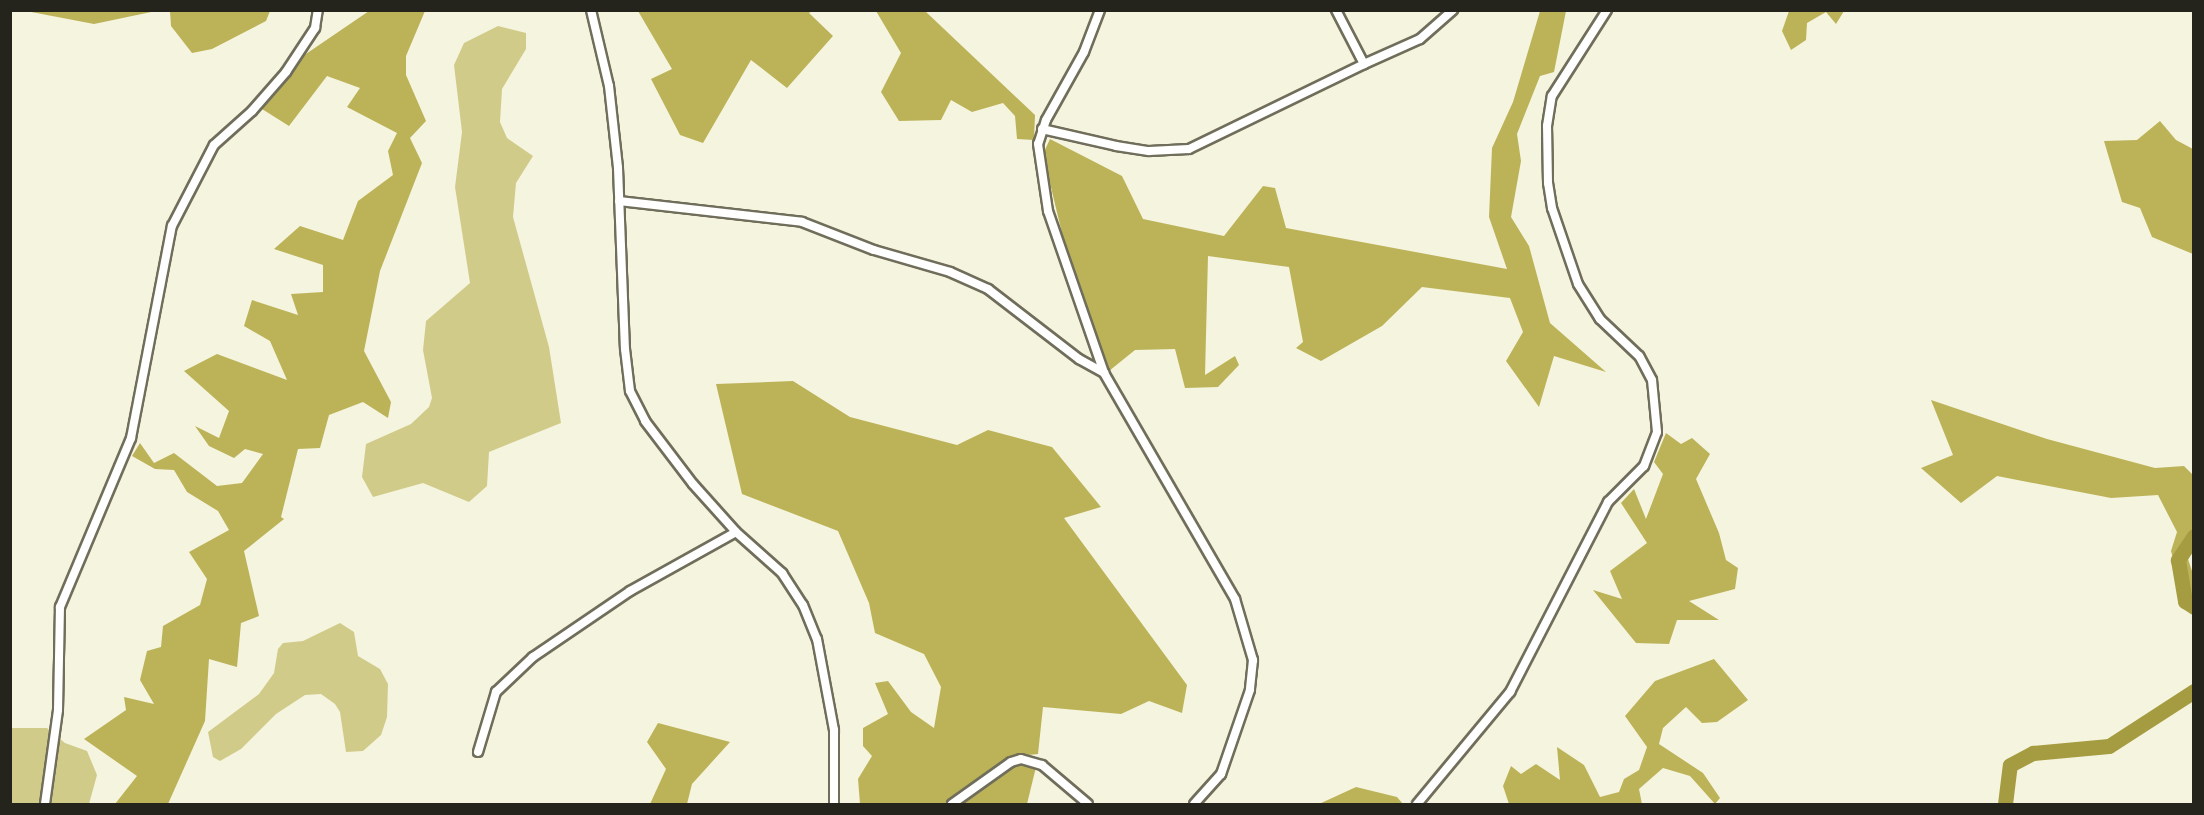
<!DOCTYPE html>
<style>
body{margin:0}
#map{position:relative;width:2204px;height:815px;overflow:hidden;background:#f5f4de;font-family:Montserrat,sans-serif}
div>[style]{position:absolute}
.green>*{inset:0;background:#d1cb8a}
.forest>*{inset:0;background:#bcb359}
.river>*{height:15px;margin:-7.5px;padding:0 7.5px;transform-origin:7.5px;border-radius:7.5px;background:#a59c41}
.roads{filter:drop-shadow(2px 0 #706e5b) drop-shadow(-2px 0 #706e5b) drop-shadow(0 2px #706e5b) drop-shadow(0 -2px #706e5b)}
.minor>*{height:8px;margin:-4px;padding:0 4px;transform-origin:4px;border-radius:4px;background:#fff}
span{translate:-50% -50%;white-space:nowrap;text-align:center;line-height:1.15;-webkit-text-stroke:5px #fff;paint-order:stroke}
.frame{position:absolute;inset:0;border:12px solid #24241c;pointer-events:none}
</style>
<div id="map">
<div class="green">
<i style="clip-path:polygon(498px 26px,526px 33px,526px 49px,502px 89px,500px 122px,507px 138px,533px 156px,516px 183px,513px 217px,549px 347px,561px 423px,489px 452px,487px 486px,469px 502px,423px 483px,373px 497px,362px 477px,366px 444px,411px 424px,429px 407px,432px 398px,423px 350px,426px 321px,470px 283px,455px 187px,462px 132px,454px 65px,464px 43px)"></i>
<i style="clip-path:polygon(340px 623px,354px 632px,358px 656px,380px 669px,388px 684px,387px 717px,381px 735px,363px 751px,346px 752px,340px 712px,335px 704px,321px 694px,305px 695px,276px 714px,241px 749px,220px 761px,213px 757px,208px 732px,259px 694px,274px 673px,278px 649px,283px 643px,303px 641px)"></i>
<i style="clip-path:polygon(11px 728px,47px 728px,65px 743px,87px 751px,97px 775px,89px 804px,11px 804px)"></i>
</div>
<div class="forest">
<i style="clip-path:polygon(26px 11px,156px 11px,94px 24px)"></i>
<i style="clip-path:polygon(170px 11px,170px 10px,270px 11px,266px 21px,212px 49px,192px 53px,171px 26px)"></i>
<i style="clip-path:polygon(369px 11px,425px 11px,406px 56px,406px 75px,426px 121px,410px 138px,422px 163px,380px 271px,364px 351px,391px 402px,388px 418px,363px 402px,329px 415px,320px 448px,298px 449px,281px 517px,284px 519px,244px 551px,259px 616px,241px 623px,237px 667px,209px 659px,205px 721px,168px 804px,115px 804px,137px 776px,84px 739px,126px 710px,124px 697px,154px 704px,140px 680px,147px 651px,161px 647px,163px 626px,200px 605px,207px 579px,189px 552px,229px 530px,218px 511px,187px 492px,174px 470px,155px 469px,132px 456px,140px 443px,154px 463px,174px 453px,217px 486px,242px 483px,263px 454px,245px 449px,234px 458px,209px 446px,195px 426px,219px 438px,229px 411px,184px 371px,217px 354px,287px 380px,270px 341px,244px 326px,252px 300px,298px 315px,291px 294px,323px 292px,323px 265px,274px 249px,300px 226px,343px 240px,358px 201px,393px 175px,388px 151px,397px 133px,347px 107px,360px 88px,327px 76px,289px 126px,262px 109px,300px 58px)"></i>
<i style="clip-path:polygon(638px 11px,812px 11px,809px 13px,833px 36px,787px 88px,751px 60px,703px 143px,680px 135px,651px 79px,672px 69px)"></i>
<i style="clip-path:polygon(876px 11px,925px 11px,1035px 115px,1034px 140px,1017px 139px,1015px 116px,1003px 103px,972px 112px,951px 100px,941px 120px,899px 121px,881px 92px,901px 53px)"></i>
<i style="clip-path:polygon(1540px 11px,1566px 11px,1554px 72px,1540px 76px,1517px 134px,1521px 161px,1511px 217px,1529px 246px,1550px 323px,1606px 372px,1554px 356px,1539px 407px,1506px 361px,1523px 332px,1510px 298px,1422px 287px,1382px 326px,1321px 361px,1296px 348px,1303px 342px,1289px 267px,1208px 256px,1205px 375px,1235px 356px,1239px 365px,1218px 387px,1185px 388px,1175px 349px,1135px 350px,1109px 371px,1067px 254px,1043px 154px,1050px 139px,1122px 176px,1143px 219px,1224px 236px,1263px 186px,1275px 188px,1286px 228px,1507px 269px,1489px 217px,1492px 148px,1513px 102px)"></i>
<i style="clip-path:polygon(1789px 11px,1788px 11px,1844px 11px,1836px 24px,1826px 12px,1807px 23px,1806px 40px,1791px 50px,1782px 31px)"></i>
<i style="clip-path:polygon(2160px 121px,2176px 140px,2193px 149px,2193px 254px,2152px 237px,2140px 208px,2122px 202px,2104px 141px,2137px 140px)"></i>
<i style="clip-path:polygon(793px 381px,850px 417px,957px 445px,988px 430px,1052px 447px,1101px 507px,1064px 518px,1187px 685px,1182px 713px,1149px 701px,1121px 714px,1043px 707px,1038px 754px,1008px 757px,944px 804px,860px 804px,858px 779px,872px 756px,863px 746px,863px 728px,888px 714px,875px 683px,888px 681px,911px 712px,934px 728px,941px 687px,924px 654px,875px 633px,869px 603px,838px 531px,742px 494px,716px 384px)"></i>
<i style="clip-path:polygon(1931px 400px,2047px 439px,2155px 468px,2184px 466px,2193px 475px,2193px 549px,2188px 559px,2193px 574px,2193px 610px,2182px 590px,2171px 551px,2177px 532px,2158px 495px,2111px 498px,1997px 476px,1961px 503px,1921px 468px,1953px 455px)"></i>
<i style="clip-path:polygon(1666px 433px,1681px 444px,1692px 438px,1710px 454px,1696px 479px,1719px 533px,1726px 560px,1738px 568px,1735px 589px,1689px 601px,1719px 620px,1677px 620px,1669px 644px,1636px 643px,1593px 590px,1622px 599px,1610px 571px,1647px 543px,1621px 503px,1634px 489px,1646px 519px,1663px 474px,1654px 462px)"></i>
<i style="clip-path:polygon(1714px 659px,1748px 700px,1717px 722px,1702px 723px,1686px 707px,1663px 728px,1659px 744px,1703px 773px,1720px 798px,1715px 804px,1690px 776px,1663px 768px,1639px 789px,1642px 804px,1509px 804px,1503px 786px,1511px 766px,1521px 774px,1536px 764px,1560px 780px,1557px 747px,1584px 765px,1600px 797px,1619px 792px,1624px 779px,1639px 770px,1647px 747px,1625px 716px,1655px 681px)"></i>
<i style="clip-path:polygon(658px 723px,730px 742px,692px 784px,687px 804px,650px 804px,666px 769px,647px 742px)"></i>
<i style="clip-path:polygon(1013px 765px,1036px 767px,1027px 804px,961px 804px)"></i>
<i style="clip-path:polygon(1356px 787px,1397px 797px,1403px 804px,1319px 804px)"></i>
</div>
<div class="river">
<i style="left:2194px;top:536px;width:29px;rotate:124deg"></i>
<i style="left:2178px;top:560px;width:42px;rotate:80.3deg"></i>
<i style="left:2185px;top:601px;width:11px;rotate:34deg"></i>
<i style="left:2005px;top:804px;width:39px;rotate:-83deg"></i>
<i style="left:2010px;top:765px;width:26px;rotate:-28deg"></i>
<i style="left:2033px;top:753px;width:76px;rotate:-5.3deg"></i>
<i style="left:2109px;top:746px;width:101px;rotate:-32.9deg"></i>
</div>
<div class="roads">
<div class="minor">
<i style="left:591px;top:10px;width:78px;rotate:76.7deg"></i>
<i style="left:609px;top:86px;width:82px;rotate:83.7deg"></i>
<i style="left:618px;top:168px;width:181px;rotate:87.8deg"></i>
<i style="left:625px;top:349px;width:42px;rotate:83.2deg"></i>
<i style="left:630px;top:391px;width:34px;rotate:63deg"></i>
<i style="left:645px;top:421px;width:79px;rotate:52.7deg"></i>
<i style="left:693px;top:484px;width:64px;rotate:48.1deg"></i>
<i style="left:736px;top:532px;width:62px;rotate:41.7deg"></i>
<i style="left:782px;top:573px;width:38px;rotate:57deg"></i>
<i style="left:803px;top:605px;width:37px;rotate:68deg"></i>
<i style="left:817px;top:639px;width:93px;rotate:79.4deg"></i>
<i style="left:834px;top:730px;width:74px;rotate:90deg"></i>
<i style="left:1100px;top:10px;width:45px;rotate:110.9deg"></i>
<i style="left:1084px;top:52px;width:78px;rotate:119.2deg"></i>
<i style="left:1046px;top:120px;width:25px;rotate:108deg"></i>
<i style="left:1038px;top:144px;width:68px;rotate:81.5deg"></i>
<i style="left:1048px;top:211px;width:171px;rotate:70.9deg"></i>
<i style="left:1336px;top:10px;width:61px;rotate:62.6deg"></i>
<i style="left:1364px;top:64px;width:61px;rotate:-24.1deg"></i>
<i style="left:1420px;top:39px;width:44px;rotate:-41.3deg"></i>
<i style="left:1042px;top:129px;width:76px;rotate:12.9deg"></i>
<i style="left:1116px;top:146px;width:33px;rotate:9deg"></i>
<i style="left:1149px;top:151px;width:40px;rotate:-2.9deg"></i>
<i style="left:1189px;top:149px;width:195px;rotate:-25.9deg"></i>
<i style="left:619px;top:201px;width:184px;rotate:6.5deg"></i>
<i style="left:802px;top:222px;width:77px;rotate:21.3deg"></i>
<i style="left:874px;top:250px;width:79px;rotate:16.1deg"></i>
<i style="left:950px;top:272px;width:42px;rotate:24.1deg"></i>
<i style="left:988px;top:289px;width:115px;rotate:37.6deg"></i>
<i style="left:1079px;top:359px;width:29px;rotate:29deg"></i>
<i style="left:1104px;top:373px;width:261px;rotate:59.9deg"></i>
<i style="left:1235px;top:599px;width:64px;rotate:73.6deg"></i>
<i style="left:1253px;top:660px;width:30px;rotate:96deg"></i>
<i style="left:1250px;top:690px;width:89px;rotate:109deg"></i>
<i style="left:1221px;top:774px;width:40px;rotate:132deg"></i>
<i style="left:478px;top:752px;width:63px;rotate:-73.3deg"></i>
<i style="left:496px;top:692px;width:51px;rotate:-43.4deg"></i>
<i style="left:533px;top:657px;width:117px;rotate:-34.2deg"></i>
<i style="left:630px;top:591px;width:121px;rotate:-29.1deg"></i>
<i style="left:45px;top:804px;width:95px;rotate:-82.1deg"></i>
<i style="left:58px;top:710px;width:103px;rotate:-88.9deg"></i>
<i style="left:60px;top:607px;width:183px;rotate:-67.2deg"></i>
<i style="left:131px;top:438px;width:216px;rotate:-79.1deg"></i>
<i style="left:172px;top:226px;width:91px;rotate:-62.6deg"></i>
<i style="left:214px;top:145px;width:51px;rotate:-41.8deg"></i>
<i style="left:252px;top:111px;width:52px;rotate:-48.9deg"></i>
<i style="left:286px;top:72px;width:53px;rotate:-56.6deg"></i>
<i style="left:315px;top:28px;width:18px;rotate:-81deg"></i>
<i style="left:952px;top:804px;width:72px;rotate:-35.4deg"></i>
<i style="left:1011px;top:762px;width:10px;rotate:-17deg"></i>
<i style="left:1021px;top:759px;width:22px;rotate:16deg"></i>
<i style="left:1042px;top:765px;width:60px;rotate:40.3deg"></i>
<i style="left:1417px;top:804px;width:146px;rotate:-50.3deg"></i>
<i style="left:1510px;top:692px;width:214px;rotate:-62.7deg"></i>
<i style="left:1608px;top:502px;width:51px;rotate:-45deg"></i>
<i style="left:1644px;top:466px;width:36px;rotate:-69deg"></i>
<i style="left:1657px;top:432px;width:52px;rotate:-95.5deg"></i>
<i style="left:1652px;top:380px;width:27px;rotate:-118deg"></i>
<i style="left:1639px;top:356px;width:54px;rotate:-136.5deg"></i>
<i style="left:1600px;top:319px;width:41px;rotate:-122.2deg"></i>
<i style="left:1578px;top:284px;width:80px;rotate:-108.9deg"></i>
<i style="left:1552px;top:208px;width:25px;rotate:-99deg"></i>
<i style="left:1548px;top:183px;width:57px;rotate:-91deg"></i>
<i style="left:1547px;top:126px;width:30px;rotate:-81deg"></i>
<i style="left:1552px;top:96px;width:102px;rotate:-57.4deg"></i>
</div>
</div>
<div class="frame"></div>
</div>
